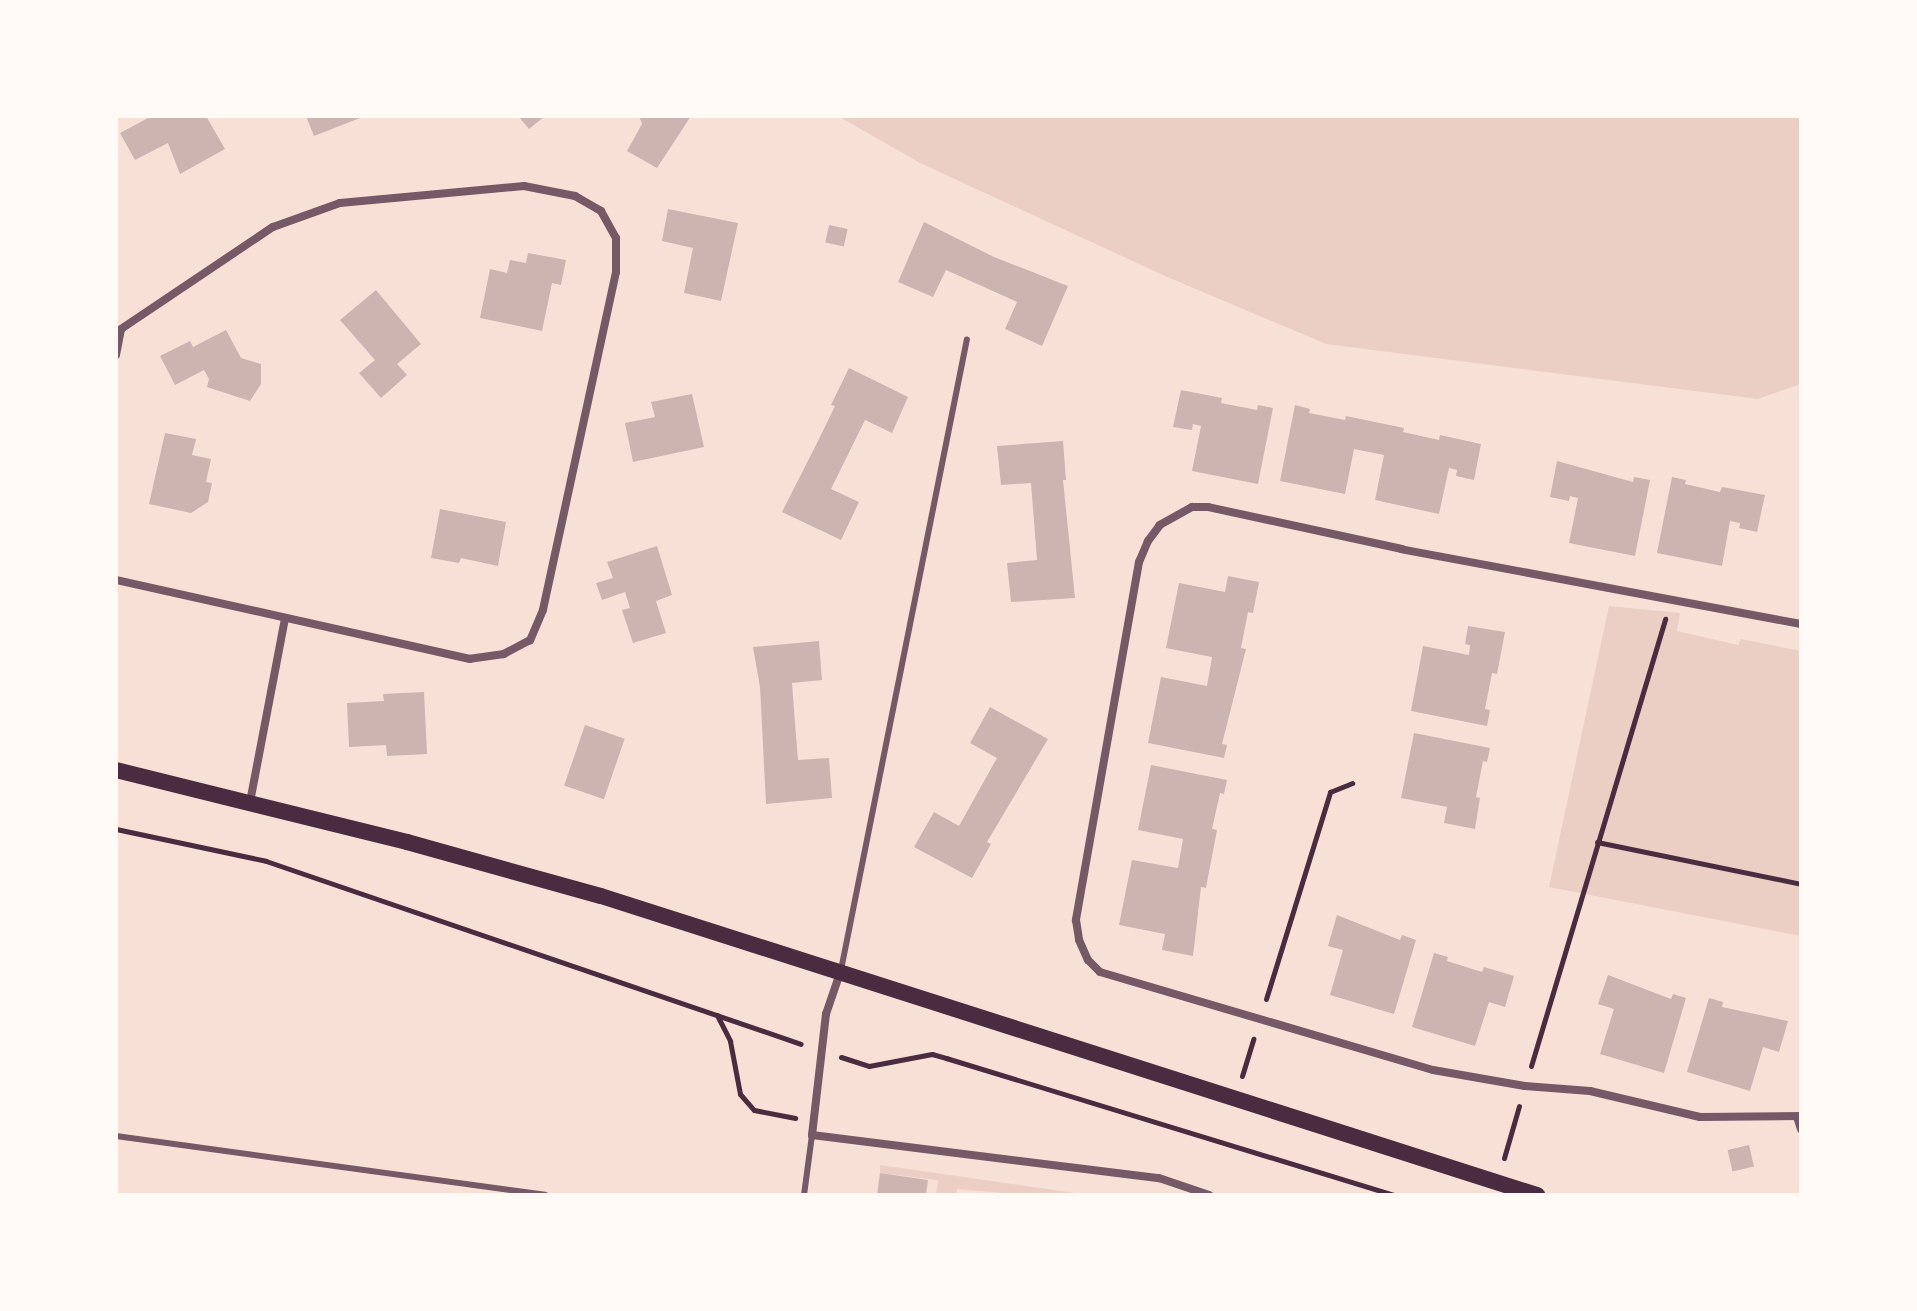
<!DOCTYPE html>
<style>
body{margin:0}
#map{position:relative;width:1917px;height:1311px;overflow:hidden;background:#f7e1d7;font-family:"Asap Condensed",sans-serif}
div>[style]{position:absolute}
.green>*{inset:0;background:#ebcfc5}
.building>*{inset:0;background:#ccb4b1;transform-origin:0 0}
.path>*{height:5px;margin:-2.5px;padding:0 2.5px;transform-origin:2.5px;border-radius:2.5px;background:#4a2c40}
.service>*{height:6px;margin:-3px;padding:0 3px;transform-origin:3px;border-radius:3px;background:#755966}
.minor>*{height:8px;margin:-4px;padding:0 4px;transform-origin:4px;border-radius:4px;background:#755966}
.secondary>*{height:16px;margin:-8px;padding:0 8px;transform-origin:8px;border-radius:8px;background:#4a2c40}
span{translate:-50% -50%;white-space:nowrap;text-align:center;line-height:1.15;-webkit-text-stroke:7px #fffaf5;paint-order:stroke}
.frame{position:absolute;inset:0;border:118px solid #fffaf5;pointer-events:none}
</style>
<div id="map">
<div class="green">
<i style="clip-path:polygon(838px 116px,1801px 116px,1801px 384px,1758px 399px,1326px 344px,1165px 276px,920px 163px)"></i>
<i style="clip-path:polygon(1609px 606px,1680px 613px,1677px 631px,1738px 645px,1741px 639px,1801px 651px,1801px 936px,1549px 887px)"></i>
<i style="clip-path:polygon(880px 1165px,1089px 1195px,1023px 1195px,957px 1189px,956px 1195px,936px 1195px,938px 1180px,880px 1173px)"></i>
</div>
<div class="building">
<i style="clip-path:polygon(206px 116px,225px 149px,180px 174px,168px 143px,135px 160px,120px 133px,150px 117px)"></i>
<i style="clip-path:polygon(306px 116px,365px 116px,314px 136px)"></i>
<i style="clip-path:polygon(518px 116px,545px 116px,529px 129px)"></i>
<i style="clip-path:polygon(639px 116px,691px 116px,657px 168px,627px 151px,642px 124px)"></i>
<i style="clip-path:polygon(668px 209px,738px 223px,721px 301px,684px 293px,693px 248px,662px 241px)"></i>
<i style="clip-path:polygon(924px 222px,994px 257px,1068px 286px,1042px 346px,1005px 329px,1017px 302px,1004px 296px,946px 270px,933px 297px,898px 282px)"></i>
<i style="left:829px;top:225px;width:19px;height:18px;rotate:12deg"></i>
<i style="clip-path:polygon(528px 253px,566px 260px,561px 285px,552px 283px,542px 331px,480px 318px,490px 269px,507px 273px,510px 260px,526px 263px)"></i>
<i style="clip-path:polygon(376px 290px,421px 344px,397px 364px,407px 375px,381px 398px,359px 373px,375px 360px,340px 320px)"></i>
<i style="clip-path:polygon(226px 330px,241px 358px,261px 364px,261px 384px,250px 401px,207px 387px,209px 379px,204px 370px,175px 385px,160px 356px,190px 341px,193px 347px)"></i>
<i style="clip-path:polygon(849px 368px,908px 397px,892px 433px,865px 420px,831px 489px,859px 502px,841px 540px,782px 512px,818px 441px,835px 406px,831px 405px)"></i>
<i style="clip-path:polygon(1181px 390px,1222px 398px,1221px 403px,1257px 410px,1258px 405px,1273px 408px,1258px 484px,1192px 471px,1201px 426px,1193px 424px,1192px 430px,1173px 427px)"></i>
<i style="clip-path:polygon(692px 394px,704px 447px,633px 462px,625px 423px,655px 417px,651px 402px)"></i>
<i style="clip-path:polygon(1295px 405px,1310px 409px,1309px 413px,1345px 420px,1346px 416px,1404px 428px,1403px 432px,1439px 440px,1440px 435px,1481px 444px,1474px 480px,1456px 476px,1457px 470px,1449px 468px,1439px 514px,1375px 500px,1384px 455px,1354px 449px,1345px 494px,1280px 481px)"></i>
<i style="clip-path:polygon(165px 433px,196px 439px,192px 455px,211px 459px,206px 482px,212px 483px,208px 502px,191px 513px,149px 504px)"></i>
<i style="clip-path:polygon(1063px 441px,1066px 480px,1063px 480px,1075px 598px,1011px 602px,1007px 563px,1037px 560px,1031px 483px,1001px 485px,997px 446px)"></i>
<i style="clip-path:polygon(1557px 461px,1633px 482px,1634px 477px,1650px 480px,1635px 556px,1569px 543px,1578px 498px,1570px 496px,1569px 501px,1550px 497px)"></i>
<i style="clip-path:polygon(1672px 477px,1686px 480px,1685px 484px,1720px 492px,1722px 487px,1765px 495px,1757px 532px,1739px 528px,1740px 523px,1730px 521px,1722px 566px,1657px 553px)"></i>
<i style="clip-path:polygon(440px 509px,506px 522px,498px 566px,461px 558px,459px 563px,431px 558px)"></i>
<i style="clip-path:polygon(657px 546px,672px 595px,656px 601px,666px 633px,633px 643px,622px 610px,630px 608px,625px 592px,602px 600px,596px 583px,613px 578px,607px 562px)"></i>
<i style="clip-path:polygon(1228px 576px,1259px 582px,1253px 613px,1248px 612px,1241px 648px,1246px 649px,1222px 744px,1227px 745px,1224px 758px,1148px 743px,1161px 677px,1207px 686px,1212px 657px,1166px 648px,1179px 583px,1225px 592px)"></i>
<i style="clip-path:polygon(1468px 626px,1505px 632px,1497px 674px,1492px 673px,1485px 709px,1490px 710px,1487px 726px,1411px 711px,1423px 646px,1469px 655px,1470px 645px,1465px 644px)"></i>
<i style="clip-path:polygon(819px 641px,822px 680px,792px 683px,795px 723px,798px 760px,829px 758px,832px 798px,766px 804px,760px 687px,753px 647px)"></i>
<i style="clip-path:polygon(424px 692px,427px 754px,387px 756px,386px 745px,349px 747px,347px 703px,384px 701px,383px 694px)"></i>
<i style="clip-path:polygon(990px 707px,1048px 739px,987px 842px,991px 844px,972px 878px,914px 847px,934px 812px,959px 826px,988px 774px,997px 758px,970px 743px)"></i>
<i style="left:585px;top:725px;width:42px;height:64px;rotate:19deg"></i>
<i style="clip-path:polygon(1414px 733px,1490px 748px,1487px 762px,1483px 761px,1476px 797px,1480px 798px,1475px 829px,1444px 823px,1447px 807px,1401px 798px)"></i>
<i style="clip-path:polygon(1151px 765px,1227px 780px,1224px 794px,1220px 793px,1212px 829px,1217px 830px,1206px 888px,1201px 887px,1193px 956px,1162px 950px,1165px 934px,1119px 925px,1132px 860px,1178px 868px,1183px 839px,1138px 830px)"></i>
<i style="clip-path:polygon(1337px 915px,1400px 940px,1402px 935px,1416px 940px,1394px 1014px,1330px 995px,1343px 950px,1328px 946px)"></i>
<i style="clip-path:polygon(1434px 953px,1448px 957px,1447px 961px,1482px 972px,1484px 967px,1514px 976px,1505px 1007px,1489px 1002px,1475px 1046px,1412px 1027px)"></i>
<i style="clip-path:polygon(1608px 975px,1671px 999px,1673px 994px,1686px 998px,1664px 1073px,1600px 1054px,1614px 1009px,1598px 1004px)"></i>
<i style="clip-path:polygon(1709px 998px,1723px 1002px,1722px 1007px,1788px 1021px,1779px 1052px,1763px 1047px,1750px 1091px,1687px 1072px)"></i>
<i style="left:1749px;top:1145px;width:22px;height:22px;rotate:77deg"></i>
<i style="clip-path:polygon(880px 1173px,928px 1180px,926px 1195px,877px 1195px)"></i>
</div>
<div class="path">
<i style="left:116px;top:829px;width:153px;rotate:12deg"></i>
<i style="left:266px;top:861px;width:565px;rotate:18.88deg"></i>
<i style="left:1597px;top:842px;width:208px;rotate:11.6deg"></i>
<i style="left:1266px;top:999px;width:217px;rotate:-72.8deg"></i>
<i style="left:1330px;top:792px;width:24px;rotate:-22deg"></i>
<i style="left:717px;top:1015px;width:29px;rotate:63deg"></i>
<i style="left:730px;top:1041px;width:54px;rotate:79.3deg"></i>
<i style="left:740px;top:1094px;width:21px;rotate:49deg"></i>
<i style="left:754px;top:1110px;width:42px;rotate:11deg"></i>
<i style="left:841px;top:1057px;width:29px;rotate:18deg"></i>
<i style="left:869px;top:1066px;width:64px;rotate:-10.8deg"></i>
<i style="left:932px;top:1054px;width:15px;rotate:16deg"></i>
<i style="left:946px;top:1058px;width:468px;rotate:17deg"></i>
<i style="left:1531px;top:1066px;width:467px;rotate:-73.3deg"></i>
<i style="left:1242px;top:1076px;width:39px;rotate:-73deg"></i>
<i style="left:1504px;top:1158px;width:54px;rotate:-73.9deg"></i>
</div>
<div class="service">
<i style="left:841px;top:970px;width:643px;rotate:-78.71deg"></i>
<i style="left:116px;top:1136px;width:433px;rotate:7.8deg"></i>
<i style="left:804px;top:1195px;width:61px;rotate:-82.4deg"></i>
</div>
<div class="minor">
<i style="left:116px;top:355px;width:26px;rotate:-79deg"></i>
<i style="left:121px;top:329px;width:183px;rotate:-33.9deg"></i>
<i style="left:273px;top:227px;width:71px;rotate:-19.7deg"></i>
<i style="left:340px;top:203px;width:185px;rotate:-5.3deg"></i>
<i style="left:524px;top:186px;width:52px;rotate:11.1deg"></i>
<i style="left:575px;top:196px;width:30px;rotate:30deg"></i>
<i style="left:601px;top:211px;width:31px;rotate:61deg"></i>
<i style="left:616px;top:238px;width:34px;rotate:90deg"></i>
<i style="left:616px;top:272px;width:346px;rotate:102.2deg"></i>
<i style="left:543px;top:610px;width:33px;rotate:113deg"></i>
<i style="left:530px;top:640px;width:30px;rotate:152deg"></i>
<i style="left:504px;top:654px;width:34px;rotate:172deg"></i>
<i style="left:470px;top:659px;width:363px;rotate:-167.4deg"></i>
<i style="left:1801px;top:624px;width:406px;rotate:-169.4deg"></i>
<i style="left:1402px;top:549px;width:198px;rotate:-167.8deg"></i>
<i style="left:1208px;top:507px;width:16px;rotate:180deg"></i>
<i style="left:1192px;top:507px;width:37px;rotate:151deg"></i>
<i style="left:1160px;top:525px;width:20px;rotate:127deg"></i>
<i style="left:1148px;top:541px;width:23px;rotate:113deg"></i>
<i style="left:1139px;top:562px;width:364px;rotate:100deg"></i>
<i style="left:1076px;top:920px;width:20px;rotate:81deg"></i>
<i style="left:1079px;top:940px;width:22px;rotate:66deg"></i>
<i style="left:1088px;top:960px;width:17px;rotate:45deg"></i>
<i style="left:1100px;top:972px;width:347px;rotate:16.4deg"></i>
<i style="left:1433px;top:1070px;width:93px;rotate:9.9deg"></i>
<i style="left:1525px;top:1086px;width:65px;rotate:4.4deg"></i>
<i style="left:1590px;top:1091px;width:113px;rotate:13.3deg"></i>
<i style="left:1700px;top:1117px;width:101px;rotate:-0.6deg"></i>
<i style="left:250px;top:802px;width:187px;rotate:-79.2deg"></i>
<i style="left:840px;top:973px;width:43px;rotate:108.9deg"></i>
<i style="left:826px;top:1014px;width:122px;rotate:96.6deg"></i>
<i style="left:812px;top:1135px;width:350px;rotate:7.1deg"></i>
<i style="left:1159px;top:1178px;width:53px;rotate:18.8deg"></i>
<i style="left:1797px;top:1117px;width:13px;rotate:72deg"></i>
</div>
<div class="secondary">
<i style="left:116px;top:770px;width:300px;rotate:13.9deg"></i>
<i style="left:407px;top:842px;width:201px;rotate:15.6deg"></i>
<i style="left:601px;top:896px;width:983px;rotate:17.72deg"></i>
</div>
<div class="frame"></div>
</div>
